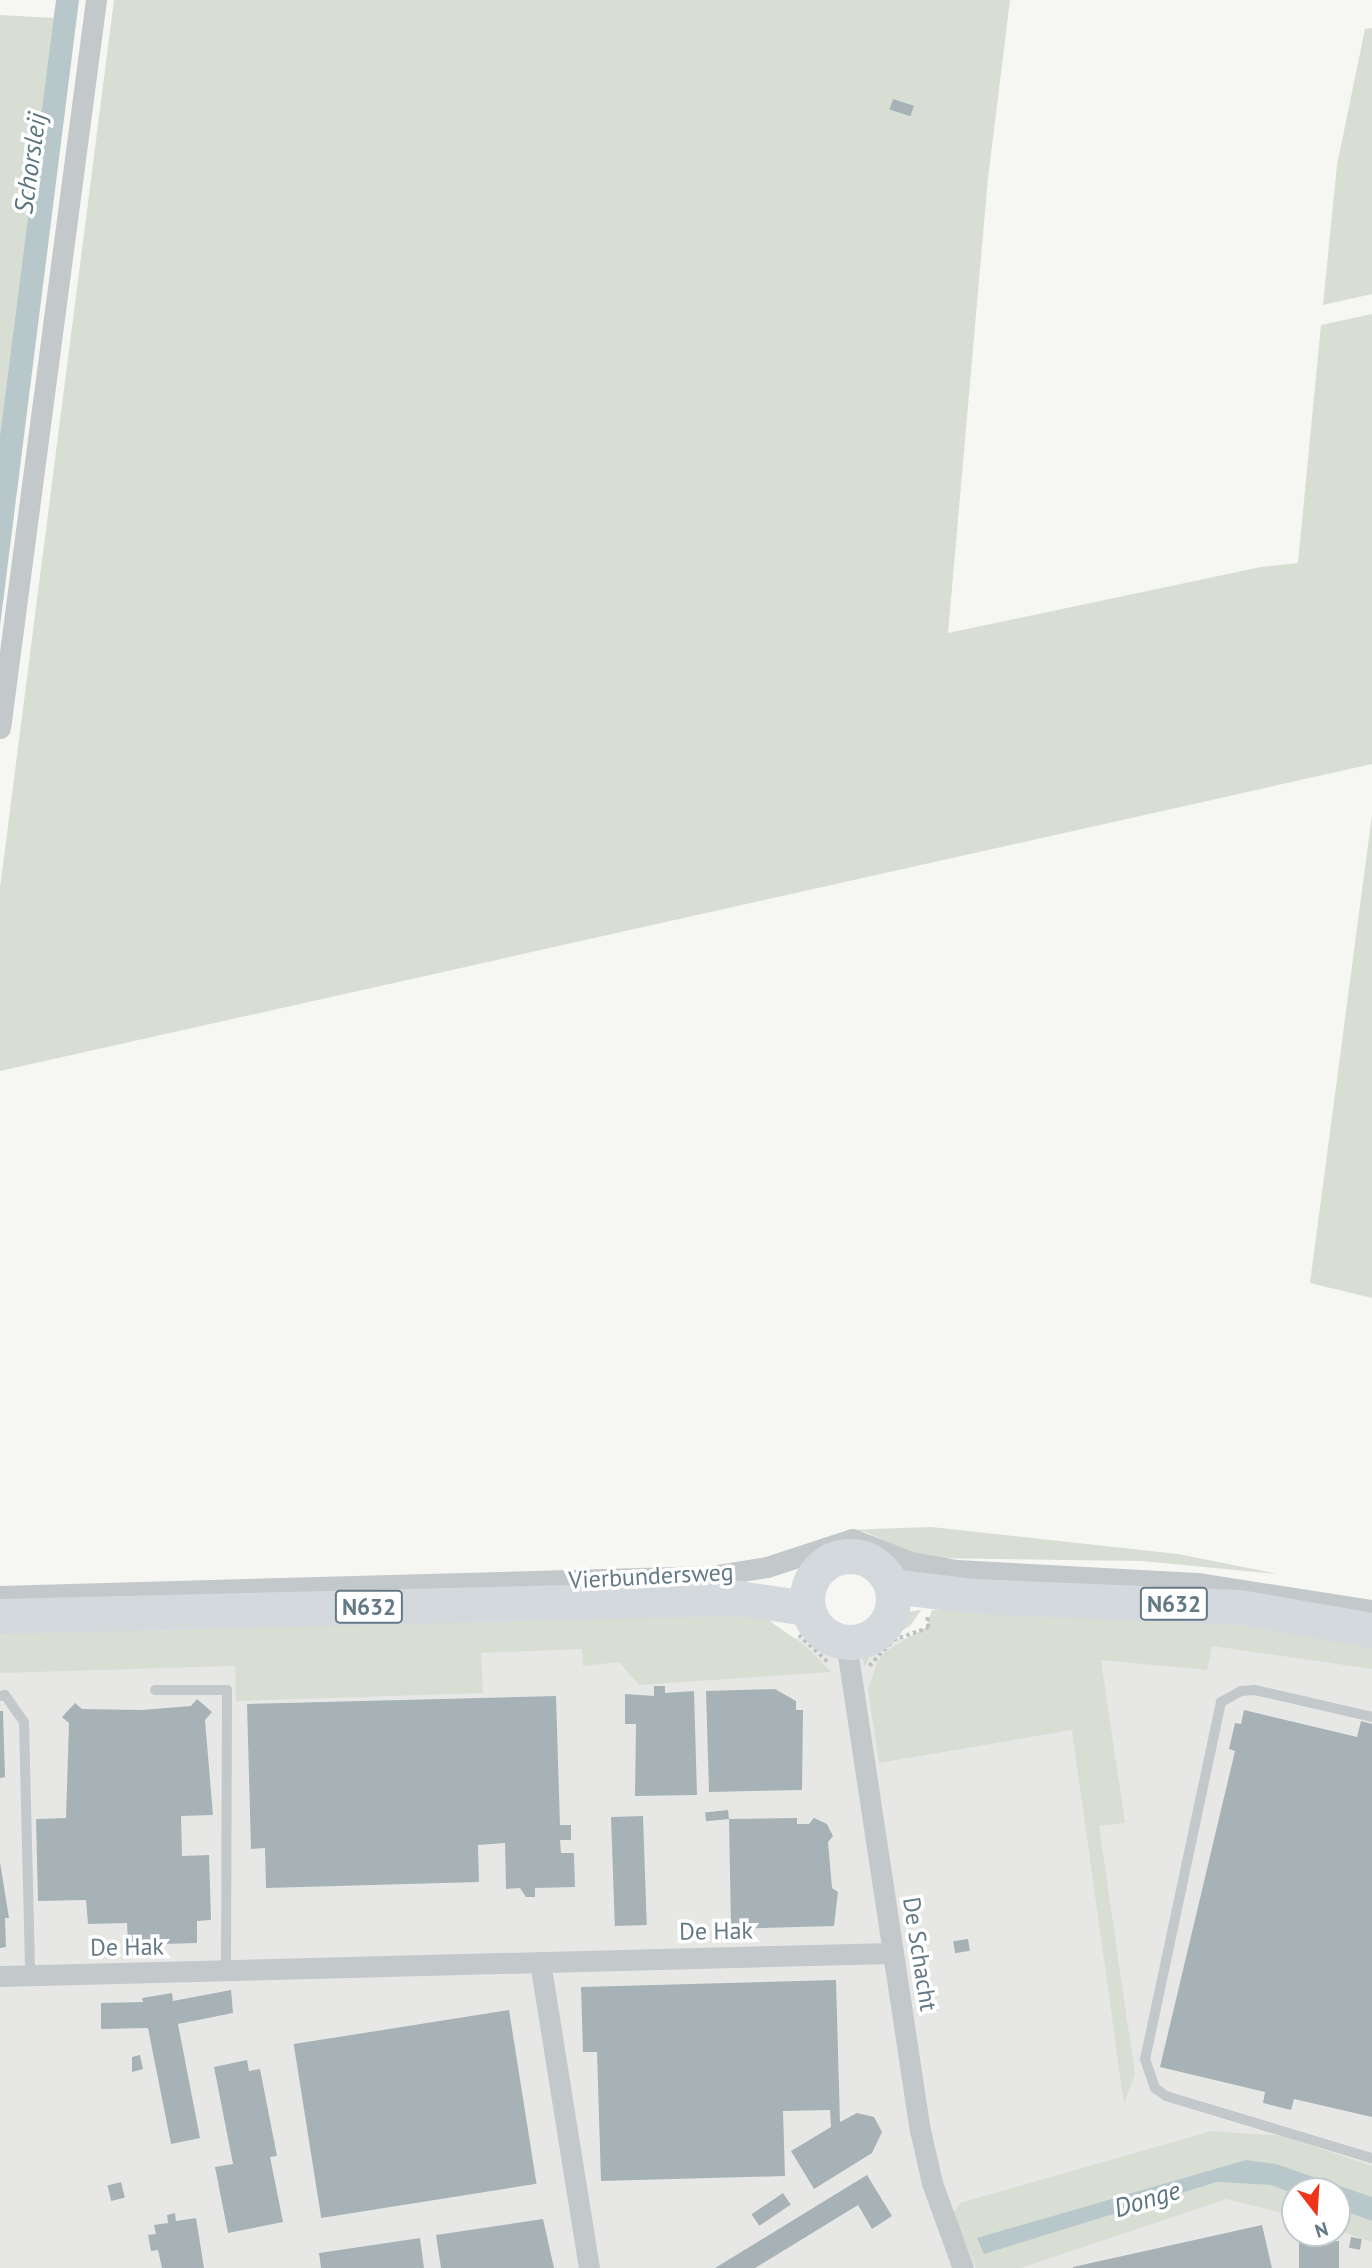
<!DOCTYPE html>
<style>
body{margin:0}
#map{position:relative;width:1372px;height:2268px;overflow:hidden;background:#f6f6f2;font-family:"PT Sans",sans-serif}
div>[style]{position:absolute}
.built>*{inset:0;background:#e7e8e6}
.green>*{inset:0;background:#d8ded3}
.water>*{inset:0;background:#b8c7ca}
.building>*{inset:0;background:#a7b2b7;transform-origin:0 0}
.path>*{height:3.5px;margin-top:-1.75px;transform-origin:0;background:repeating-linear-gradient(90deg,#bfc1c3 0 3.5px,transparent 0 7px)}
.lane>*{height:10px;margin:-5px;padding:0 5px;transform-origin:5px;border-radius:5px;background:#c3c8cb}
.street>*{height:21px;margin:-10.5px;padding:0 10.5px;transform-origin:10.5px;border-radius:10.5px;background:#c3c8cb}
.primary>*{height:35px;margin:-17.5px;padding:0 17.5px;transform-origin:17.5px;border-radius:17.5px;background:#d4d9dd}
.primary>.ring{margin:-17.5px;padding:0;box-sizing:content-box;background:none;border:35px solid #d4d9dd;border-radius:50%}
span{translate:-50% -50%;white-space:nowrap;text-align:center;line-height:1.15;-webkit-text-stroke:7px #fff;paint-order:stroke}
.shield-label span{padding:2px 5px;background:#fff;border:2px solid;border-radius:5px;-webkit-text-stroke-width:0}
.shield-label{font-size:23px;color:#637a86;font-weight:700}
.street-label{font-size:24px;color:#637a86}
.water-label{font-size:26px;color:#5a767c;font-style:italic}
.north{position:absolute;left:1281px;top:2177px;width:70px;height:70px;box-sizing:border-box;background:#fff;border:2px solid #c1cacf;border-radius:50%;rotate:163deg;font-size:19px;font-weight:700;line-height:28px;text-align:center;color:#637a86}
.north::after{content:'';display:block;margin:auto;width:24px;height:32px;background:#f03419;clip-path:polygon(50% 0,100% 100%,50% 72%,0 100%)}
</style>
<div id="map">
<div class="built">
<i style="clip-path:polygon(evenodd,0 1636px,901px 1638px,1075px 1646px,1212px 1643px,1372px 1663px,1372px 2268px,0 2268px,0 1636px,1295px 2191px,1337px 2191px,1337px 2233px,1295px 2233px,1295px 2191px)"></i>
</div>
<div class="green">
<i style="clip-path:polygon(114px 0,1010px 0,988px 178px,948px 633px,1261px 567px,1298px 563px,1321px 325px,1372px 314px,1372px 764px,0 1071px,0 888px)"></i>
<i style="clip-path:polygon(0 15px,54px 18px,0 435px)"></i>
<i style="clip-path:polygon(1372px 28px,1372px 294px,1323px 305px,1337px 165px,1365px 29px)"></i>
<i style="clip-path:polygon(1372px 815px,1372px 1298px,1310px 1283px)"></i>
<i style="clip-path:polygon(931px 1527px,1178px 1554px,1278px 1574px,1142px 1561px,924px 1558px,865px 1532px,846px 1530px)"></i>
<i style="clip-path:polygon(987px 1609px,1212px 1622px,1372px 1641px,1372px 1669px,1212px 1646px,1207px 1670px,1101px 1660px,1125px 1823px,1099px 1826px,1135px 2074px,1124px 2104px,1072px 1730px,879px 1763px,868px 1690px,876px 1665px,886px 1651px,926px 1627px,932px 1610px)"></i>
<i style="clip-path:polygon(921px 1610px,910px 1626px,878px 1644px,864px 1667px,862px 1653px,891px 1614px)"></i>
<i style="clip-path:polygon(769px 1613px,771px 1622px,807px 1647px,831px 1672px,639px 1685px,619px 1662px,583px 1666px,582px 1649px,481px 1653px,483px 1693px,236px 1701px,235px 1666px,0 1673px,0 1633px)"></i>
<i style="clip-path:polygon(1212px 2131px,1283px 2136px,1372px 2166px,1372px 2197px,1276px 2164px,1246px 2160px,985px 2253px,1217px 2182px,1271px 2185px,1295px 2194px,1295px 2216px,1226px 2199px,1021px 2268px,976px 2268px,953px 2214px,960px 2203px)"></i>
<i style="clip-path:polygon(1337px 2208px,1372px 2221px,1372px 2242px,1337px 2230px)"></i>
</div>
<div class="water">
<i style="clip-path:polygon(56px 0,79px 0,0 626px,0 435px)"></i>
<i style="clip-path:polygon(1246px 2160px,1276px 2164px,1372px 2197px,1372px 2221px,1337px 2208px,1337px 2191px,1295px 2194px,1271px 2185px,1217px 2182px,984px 2254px,977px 2238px)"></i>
</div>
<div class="building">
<i style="left:893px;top:99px;width:22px;height:11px;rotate:18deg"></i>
<i style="clip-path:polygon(654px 1686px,665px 1686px,665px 1693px,694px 1691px,697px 1795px,635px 1796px,636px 1724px,625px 1724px,625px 1694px,654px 1696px)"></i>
<i style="clip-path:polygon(775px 1689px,796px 1701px,796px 1710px,803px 1710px,802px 1790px,709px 1792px,706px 1691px)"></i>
<i style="clip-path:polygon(556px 1696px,560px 1825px,571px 1825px,571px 1840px,560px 1840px,561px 1853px,574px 1853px,575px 1887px,535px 1888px,535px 1897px,526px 1897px,520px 1888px,506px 1889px,505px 1843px,478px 1845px,479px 1882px,266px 1888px,265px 1848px,251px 1849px,247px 1704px)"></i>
<i style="clip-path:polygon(197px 1699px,212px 1712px,205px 1720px,213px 1815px,181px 1816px,182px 1856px,209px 1855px,211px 1920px,197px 1921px,197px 1943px,128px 1945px,127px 1923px,88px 1924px,86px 1900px,38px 1901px,36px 1819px,66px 1818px,69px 1723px,62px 1717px,75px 1703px,82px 1709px,142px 1710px,191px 1706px)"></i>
<i style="clip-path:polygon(1244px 1710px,1357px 1737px,1361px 1721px,1372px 1724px,1372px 2117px,1294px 2099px,1291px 2110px,1263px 2103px,1265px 2092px,1160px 2067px,1235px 1751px,1229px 1749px,1235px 1723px,1241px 1724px)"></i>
<i style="clip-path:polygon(0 1711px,3px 1711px,5px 1777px,0 1778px)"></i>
<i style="left:728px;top:1810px;width:9px;height:23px;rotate:84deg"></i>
<i style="left:643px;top:1816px;width:109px;height:32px;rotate:88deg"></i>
<i style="clip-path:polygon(797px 1818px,797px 1824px,809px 1824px,814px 1818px,827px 1824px,833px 1836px,828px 1842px,832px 1888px,838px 1892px,834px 1926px,731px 1929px,729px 1819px)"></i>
<i style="clip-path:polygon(0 1862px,9px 1918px,5px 1918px,6px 1947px,0 1948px)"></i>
<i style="left:968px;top:1939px;width:12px;height:15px;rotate:81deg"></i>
<i style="clip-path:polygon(836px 1980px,840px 2122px,857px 2113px,874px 2117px,882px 2132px,872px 2153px,814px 2189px,791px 2151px,831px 2127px,830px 2110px,783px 2111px,785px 2176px,601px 2181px,597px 2052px,583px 2052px,581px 1987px)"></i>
<i style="clip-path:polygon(231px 1990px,233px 2013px,178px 2024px,200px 2138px,171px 2144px,148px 2028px,101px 2029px,101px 2003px,143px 2002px,142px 1998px,172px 1993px,173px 2001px)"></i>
<i style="left:509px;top:2010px;width:176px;height:218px;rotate:81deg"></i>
<i style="clip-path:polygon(140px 2055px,143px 2069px,132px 2072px,132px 2057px)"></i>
<i style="clip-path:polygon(247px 2060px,249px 2071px,260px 2069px,277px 2156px,270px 2157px,283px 2222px,228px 2233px,215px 2167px,233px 2164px,214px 2067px)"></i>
<i style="clip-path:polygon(867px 2175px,892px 2216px,872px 2229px,858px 2205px,755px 2268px,715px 2268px)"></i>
<i style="left:121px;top:2182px;width:16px;height:14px;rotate:76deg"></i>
<i style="left:783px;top:2193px;width:14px;height:38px;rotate:56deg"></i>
<i style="clip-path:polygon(175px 2213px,176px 2221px,196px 2218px,204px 2268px,162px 2268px,158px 2250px,151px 2251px,148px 2235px,156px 2234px,154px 2225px,168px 2223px,167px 2215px)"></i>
<i style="clip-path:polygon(543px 2219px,554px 2268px,441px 2268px,436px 2235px)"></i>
<i style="clip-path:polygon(1262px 2225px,1272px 2268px,1073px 2268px,1073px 2267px)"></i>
<i style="left:1351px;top:2237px;width:11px;height:11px;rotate:10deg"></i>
<i style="clip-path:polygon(420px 2238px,424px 2268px,321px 2268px,319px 2253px)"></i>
<i style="left:1299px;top:2241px;width:40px;height:27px"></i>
</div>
<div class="path">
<i style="left:799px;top:1635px;width:41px;rotate:43deg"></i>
<i style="left:869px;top:1666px;width:35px;rotate:-47deg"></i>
<i style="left:893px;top:1640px;width:37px;rotate:-19deg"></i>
<i style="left:928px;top:1628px;width:13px;rotate:-94deg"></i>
</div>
<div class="lane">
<i style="left:155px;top:1690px;width:72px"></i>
<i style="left:227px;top:1690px;width:281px;rotate:90.2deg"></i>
<i style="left:0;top:1696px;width:5px;rotate:-11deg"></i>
<i style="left:5px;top:1695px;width:33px;rotate:55deg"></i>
<i style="left:24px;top:1722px;width:254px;rotate:88.6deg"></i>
<i style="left:1372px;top:1717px;width:120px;rotate:-167deg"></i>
<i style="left:1255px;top:1690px;width:14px;rotate:176deg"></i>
<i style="left:1241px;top:1691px;width:23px;rotate:151deg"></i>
<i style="left:1221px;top:1702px;width:365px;rotate:102deg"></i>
<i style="left:1145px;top:2059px;width:31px;rotate:71deg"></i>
<i style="left:1155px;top:2088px;width:14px;rotate:36deg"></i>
<i style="left:1166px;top:2096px;width:215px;rotate:16.8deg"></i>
</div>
<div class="street">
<i style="left:0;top:728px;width:734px;rotate:-82.49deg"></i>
<i style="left:0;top:1596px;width:710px;rotate:-1.61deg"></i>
<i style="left:710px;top:1576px;width:58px;rotate:-9deg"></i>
<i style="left:767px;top:1567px;width:89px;rotate:-18.2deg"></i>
<i style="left:852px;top:1539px;width:63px;rotate:21.3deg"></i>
<i style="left:911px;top:1562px;width:46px;rotate:10.1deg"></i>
<i style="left:956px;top:1570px;width:241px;rotate:3.1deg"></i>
<i style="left:1197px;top:1583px;width:177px;rotate:8.8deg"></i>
<i style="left:846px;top:1642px;width:494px;rotate:81.4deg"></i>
<i style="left:920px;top:2130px;width:54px;rotate:77.2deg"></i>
<i style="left:932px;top:2183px;width:90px;rotate:70deg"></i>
<i style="left:540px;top:1962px;width:310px;rotate:80.9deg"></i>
<i style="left:0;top:1976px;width:893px;rotate:-1.48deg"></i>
</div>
<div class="primary">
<i class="ring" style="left:807px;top:1556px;width:51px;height:51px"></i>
<i style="left:892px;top:1586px;width:83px;rotate:7deg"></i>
<i style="left:974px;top:1596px;width:265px;rotate:2.4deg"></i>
<i style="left:1239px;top:1607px;width:135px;rotate:9.8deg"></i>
<i style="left:0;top:1616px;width:739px;rotate:-1.4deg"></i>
<i style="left:739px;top:1598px;width:69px;rotate:8.4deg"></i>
</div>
<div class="shield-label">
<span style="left:1174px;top:1604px">N632</span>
<span style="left:369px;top:1607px">N632</span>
</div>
<div class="street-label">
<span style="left:651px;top:1576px;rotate:-3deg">Vierbundersweg</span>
<span style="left:716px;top:1931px;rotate:-1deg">De Hak</span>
<span style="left:127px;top:1947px;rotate:-1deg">De Hak</span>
<span style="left:920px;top:1954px;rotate:81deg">De Schacht</span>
</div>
<div class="water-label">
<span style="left:30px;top:163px;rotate:-82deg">Schorsleij</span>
<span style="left:1147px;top:2199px;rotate:-17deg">Donge</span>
</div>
<div class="north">N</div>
</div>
